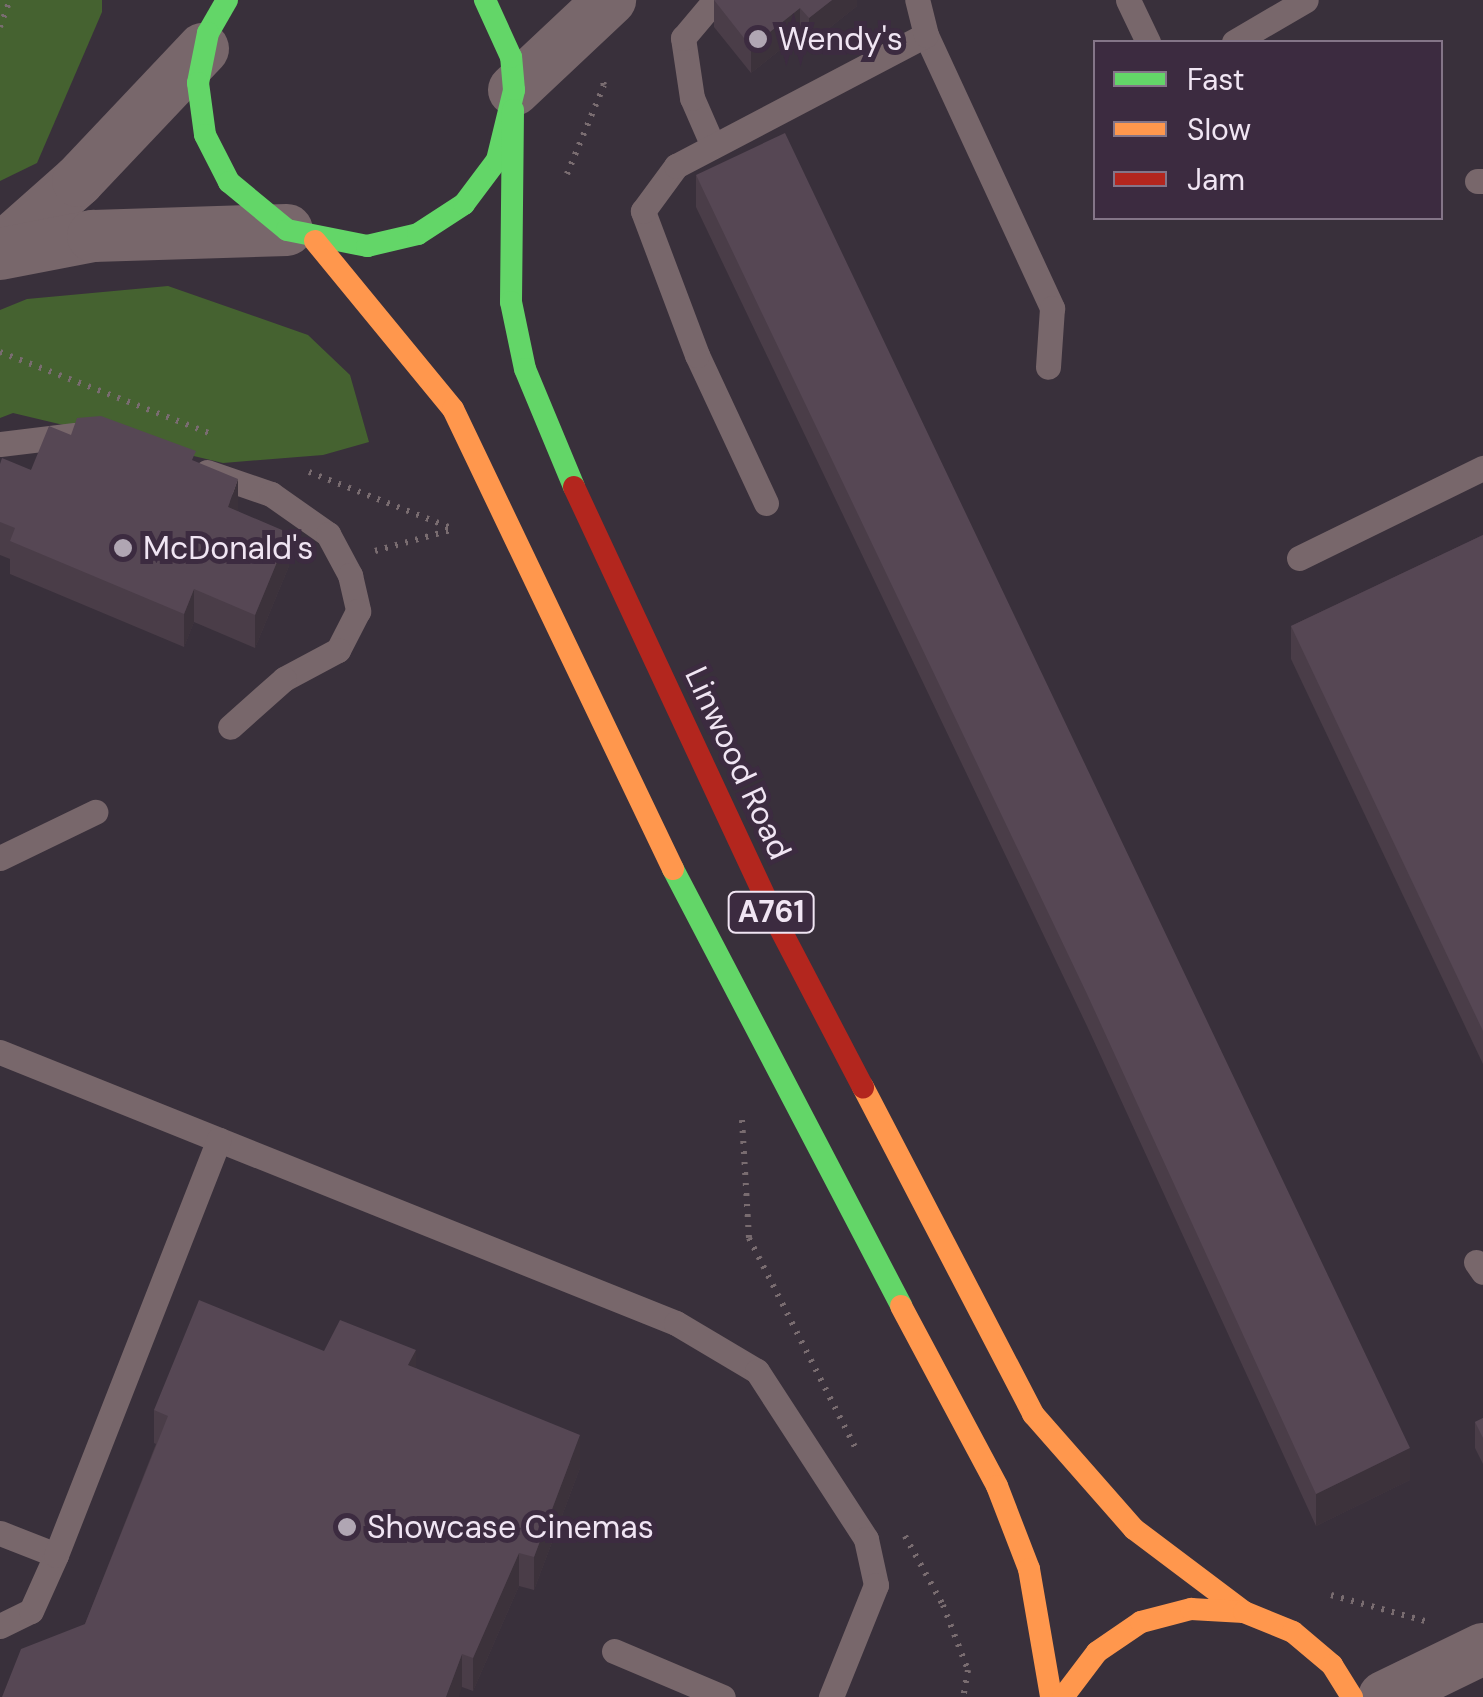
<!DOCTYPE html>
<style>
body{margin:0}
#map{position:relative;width:1483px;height:1697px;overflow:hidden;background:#39303b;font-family:"DM Sans",sans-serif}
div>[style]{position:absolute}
.forest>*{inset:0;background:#456230}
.path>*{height:6px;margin-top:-3px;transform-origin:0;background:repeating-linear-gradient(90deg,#796c70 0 2.5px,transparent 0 10.5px)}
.lane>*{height:25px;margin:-12.5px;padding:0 12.5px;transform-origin:12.5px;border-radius:12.5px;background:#78676b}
.street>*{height:52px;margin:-26px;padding:0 26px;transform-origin:26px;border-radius:26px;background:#78676b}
.fast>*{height:22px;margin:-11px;padding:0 11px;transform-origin:11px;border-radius:11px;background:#63d668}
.slow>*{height:22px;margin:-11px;padding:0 11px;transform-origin:11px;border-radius:11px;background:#ff974d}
.jam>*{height:22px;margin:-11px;padding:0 11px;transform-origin:11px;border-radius:11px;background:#b3261e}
.wall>*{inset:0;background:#4a3d48}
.shaded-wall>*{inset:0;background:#3c323b}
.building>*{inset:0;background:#564754}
.dots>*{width:28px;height:28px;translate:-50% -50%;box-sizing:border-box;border:5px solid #3c2b40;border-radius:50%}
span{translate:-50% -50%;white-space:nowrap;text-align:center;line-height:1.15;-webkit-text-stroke:10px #3c2b40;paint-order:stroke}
.shield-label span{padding:2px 8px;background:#3c2b40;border:2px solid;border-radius:8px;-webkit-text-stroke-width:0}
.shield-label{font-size:30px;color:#f0e5f3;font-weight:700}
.poi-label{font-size:32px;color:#f0e5f3}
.left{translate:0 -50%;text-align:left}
.street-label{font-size:32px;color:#f0e5f3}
.legend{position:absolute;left:1093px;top:40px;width:350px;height:180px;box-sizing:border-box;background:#3c2b40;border:2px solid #847588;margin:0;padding:12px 18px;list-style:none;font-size:30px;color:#f0e5f3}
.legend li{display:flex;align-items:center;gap:20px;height:50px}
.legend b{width:50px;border:2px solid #847588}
</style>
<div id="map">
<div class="forest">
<i style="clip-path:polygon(0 0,102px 0,102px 12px,37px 163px,0 181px)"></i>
<i style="clip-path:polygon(168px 286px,308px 335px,350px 375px,369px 442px,323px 455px,223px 463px,13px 413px,0 418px,0 310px,27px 299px)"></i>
</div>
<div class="path">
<i style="left:0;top:27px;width:29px;rotate:-70deg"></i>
<i style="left:567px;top:174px;width:96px;rotate:-67.4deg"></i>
<i style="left:604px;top:85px;width:10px;rotate:-107deg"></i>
<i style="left:0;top:352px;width:224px;rotate:21.2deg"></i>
<i style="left:309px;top:472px;width:153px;rotate:21.5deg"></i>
<i style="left:375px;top:551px;width:83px;rotate:-15.4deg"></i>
<i style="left:742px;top:1120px;width:118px;rotate:86.6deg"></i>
<i style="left:749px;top:1238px;width:239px;rotate:63.1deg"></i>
<i style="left:905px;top:1536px;width:79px;rotate:61.2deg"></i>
<i style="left:943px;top:1605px;width:70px;rotate:69deg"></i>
<i style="left:968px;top:1670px;width:27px;rotate:100deg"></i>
<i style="left:1331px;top:1595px;width:98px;rotate:15.5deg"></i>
</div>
<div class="lane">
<i style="left:1128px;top:0;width:47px;rotate:64.5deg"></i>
<i style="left:926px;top:35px;width:301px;rotate:65.2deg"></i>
<i style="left:1052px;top:308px;width:59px;rotate:93.9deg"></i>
<i style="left:1234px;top:42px;width:83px;rotate:-30.3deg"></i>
<i style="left:713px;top:146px;width:52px;rotate:-113.6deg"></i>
<i style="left:692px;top:98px;width:61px;rotate:-98.5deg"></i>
<i style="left:683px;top:38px;width:50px;rotate:-49.9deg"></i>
<i style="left:1477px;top:181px;width:6px"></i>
<i style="left:0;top:444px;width:75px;rotate:-6.9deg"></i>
<i style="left:207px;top:472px;width:68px;rotate:19deg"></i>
<i style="left:271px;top:494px;width:70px;rotate:35.1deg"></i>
<i style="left:328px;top:534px;width:47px;rotate:61.8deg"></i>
<i style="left:350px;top:575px;width:37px;rotate:77deg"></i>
<i style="left:358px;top:611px;width:44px;rotate:117.1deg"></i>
<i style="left:338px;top:650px;width:61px;rotate:151.8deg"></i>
<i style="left:284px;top:679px;width:72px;rotate:138.4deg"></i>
<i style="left:766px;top:503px;width:163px;rotate:-115deg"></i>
<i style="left:697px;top:355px;width:154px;rotate:-110.6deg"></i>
<i style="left:643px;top:211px;width:56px;rotate:-53.7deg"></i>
<i style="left:676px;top:166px;width:282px;rotate:-27.7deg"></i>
<i style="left:926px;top:35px;width:36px;rotate:-104deg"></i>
<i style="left:1299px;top:558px;width:205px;rotate:-26.1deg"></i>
<i style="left:0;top:858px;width:106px;rotate:-25.8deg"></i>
<i style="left:0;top:1052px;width:728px;rotate:21.85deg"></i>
<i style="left:676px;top:1323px;width:94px;rotate:30.7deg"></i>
<i style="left:757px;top:1371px;width:200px;rotate:57deg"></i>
<i style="left:866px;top:1539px;width:47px;rotate:77.7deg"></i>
<i style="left:876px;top:1585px;width:121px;rotate:111.9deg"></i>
<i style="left:1476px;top:1262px;width:12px;rotate:55deg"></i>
<i style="left:0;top:1533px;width:60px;rotate:21.4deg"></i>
<i style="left:0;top:1626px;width:34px;rotate:-26deg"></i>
<i style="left:31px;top:1611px;width:61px;rotate:-65.9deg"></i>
<i style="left:56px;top:1555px;width:446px;rotate:-68.6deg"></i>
<i style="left:614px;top:1651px;width:118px;rotate:22.9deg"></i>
</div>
<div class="street">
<i style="left:514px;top:90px;width:132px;rotate:-43.2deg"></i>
<i style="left:0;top:250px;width:104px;rotate:-41.5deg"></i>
<i style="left:78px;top:181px;width:182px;rotate:-46.6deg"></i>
<i style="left:0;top:254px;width:95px;rotate:-11deg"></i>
<i style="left:93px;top:236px;width:194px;rotate:-1.8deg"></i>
<i style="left:1384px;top:1697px;width:110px;rotate:-25.9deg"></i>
</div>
<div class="fast">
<i style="left:227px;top:0;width:38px;rotate:120deg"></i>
<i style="left:208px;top:33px;width:51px;rotate:101.3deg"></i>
<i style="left:198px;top:83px;width:52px;rotate:82.3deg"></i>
<i style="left:205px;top:135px;width:53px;rotate:62.9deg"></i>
<i style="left:229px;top:182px;width:75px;rotate:39.6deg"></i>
<i style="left:287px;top:230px;width:82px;rotate:11.3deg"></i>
<i style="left:367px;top:246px;width:52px;rotate:-13.2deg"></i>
<i style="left:418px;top:234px;width:55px;rotate:-33.1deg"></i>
<i style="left:464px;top:204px;width:55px;rotate:-53.1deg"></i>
<i style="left:497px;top:160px;width:72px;rotate:-76.3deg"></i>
<i style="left:514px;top:90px;width:33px;rotate:-95deg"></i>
<i style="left:511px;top:57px;width:63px;rotate:-114.5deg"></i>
<i style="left:513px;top:110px;width:192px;rotate:90.6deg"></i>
<i style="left:511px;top:302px;width:68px;rotate:78.2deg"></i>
<i style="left:525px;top:369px;width:128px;rotate:67.4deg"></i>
<i style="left:673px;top:869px;width:493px;rotate:62.4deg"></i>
</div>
<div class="slow">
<i style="left:315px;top:241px;width:217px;rotate:50.6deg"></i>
<i style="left:453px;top:409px;width:510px;rotate:64.44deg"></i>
<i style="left:863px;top:1087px;width:369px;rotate:62.5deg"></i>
<i style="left:1033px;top:1414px;width:153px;rotate:48.7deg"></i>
<i style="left:1134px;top:1529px;width:138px;rotate:37deg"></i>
<i style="left:901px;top:1306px;width:204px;rotate:61.9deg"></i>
<i style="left:997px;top:1486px;width:89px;rotate:68.9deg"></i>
<i style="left:1029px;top:1569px;width:130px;rotate:80.2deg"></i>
<i style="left:1063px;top:1697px;width:56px;rotate:-52.9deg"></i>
<i style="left:1097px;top:1652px;width:53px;rotate:-34.3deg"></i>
<i style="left:1141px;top:1622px;width:52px;rotate:-14.6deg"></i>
<i style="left:1191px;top:1609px;width:53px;rotate:3.2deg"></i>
<i style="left:1244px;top:1612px;width:53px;rotate:22.2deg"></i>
<i style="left:1293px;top:1632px;width:51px;rotate:40.2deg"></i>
<i style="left:1332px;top:1665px;width:38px;rotate:58deg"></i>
</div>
<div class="jam">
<i style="left:574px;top:487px;width:476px;rotate:65deg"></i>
<i style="left:775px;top:919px;width:190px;rotate:62.4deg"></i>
</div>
<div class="wall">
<i style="clip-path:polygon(714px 0,857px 0,857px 6px,809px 44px,800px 34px,751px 73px,714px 27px)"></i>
<i style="clip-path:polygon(696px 175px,1410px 1480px,1316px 1526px,1087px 1026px,696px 207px)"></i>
<i style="clip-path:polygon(71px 435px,196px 462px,238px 511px,289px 566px,255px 648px,194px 622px,184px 647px,10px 574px,10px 559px,0 555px,0 464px,31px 470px)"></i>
<i style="clip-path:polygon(1483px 535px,1483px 1064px,1291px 659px,1291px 626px)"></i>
<i style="clip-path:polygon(324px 1351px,416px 1368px,580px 1468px,534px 1590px,519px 1586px,473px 1691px,462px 1687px,85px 1624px,156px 1444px,154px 1443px,154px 1410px)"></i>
<i style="clip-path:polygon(1483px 1418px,1483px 1464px,1475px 1448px,1475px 1422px)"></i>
</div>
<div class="shaded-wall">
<i style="clip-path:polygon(832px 0,857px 0,857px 6px,809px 44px,809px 18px)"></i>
<i style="clip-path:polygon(800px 8px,800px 34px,751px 73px,751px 47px)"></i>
<i style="clip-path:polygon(238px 479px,238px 512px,228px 507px)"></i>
<i style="clip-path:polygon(289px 533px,289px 566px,255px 648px,255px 615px)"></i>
<i style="clip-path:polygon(194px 589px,194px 622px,184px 647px,184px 614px)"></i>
<i style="clip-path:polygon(416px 1350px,416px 1383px,408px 1365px)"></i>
<i style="clip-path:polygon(580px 1435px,580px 1468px,534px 1590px,534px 1557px)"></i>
<i style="clip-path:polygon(1410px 1448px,1410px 1480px,1316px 1526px,1316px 1494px)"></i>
<i style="clip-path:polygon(519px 1553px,519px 1586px,473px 1691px,473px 1658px)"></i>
<i style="clip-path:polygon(462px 1654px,462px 1687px,459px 1697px,446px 1697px)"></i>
</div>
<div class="building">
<i style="clip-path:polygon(714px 0,832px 0,809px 18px,800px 8px,751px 47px)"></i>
<i style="clip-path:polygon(785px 133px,1410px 1448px,1316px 1494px,1087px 994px,696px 175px)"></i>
<i style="clip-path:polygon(101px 416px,196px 451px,192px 460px,238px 479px,228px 507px,289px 533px,255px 615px,194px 589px,184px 614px,10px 541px,15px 528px,0 522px,0 464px,2px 458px,31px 470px,49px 426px,71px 435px,77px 418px)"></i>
<i style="clip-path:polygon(1483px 535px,1483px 1031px,1291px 626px)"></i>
<i style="clip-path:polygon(199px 1300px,324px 1351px,340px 1320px,416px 1350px,408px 1365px,580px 1435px,534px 1557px,519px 1553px,473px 1658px,462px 1654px,446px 1697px,2px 1697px,21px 1649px,85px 1624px,168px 1416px,154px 1410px)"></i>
<i style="clip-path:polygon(1483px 1418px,1483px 1438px,1475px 1422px)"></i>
</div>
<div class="dots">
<i style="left:758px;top:39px;background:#b0a6b3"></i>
<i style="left:123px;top:548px;background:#b0a6b3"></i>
<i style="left:347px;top:1527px;background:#b0a6b3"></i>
</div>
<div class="shield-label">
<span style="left:771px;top:912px">A761</span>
</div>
<div class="poi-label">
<span class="left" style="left:778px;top:39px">Wendy's</span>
<span class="left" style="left:143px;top:548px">McDonald's</span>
<span class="left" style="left:367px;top:1527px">Showcase Cinemas</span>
</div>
<div class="street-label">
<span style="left:738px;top:763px;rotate:65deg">Linwood Road</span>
</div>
<ul class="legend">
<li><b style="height:12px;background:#63d668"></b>Fast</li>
<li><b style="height:12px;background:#ff974d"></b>Slow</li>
<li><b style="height:12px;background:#b3261e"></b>Jam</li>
</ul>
</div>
